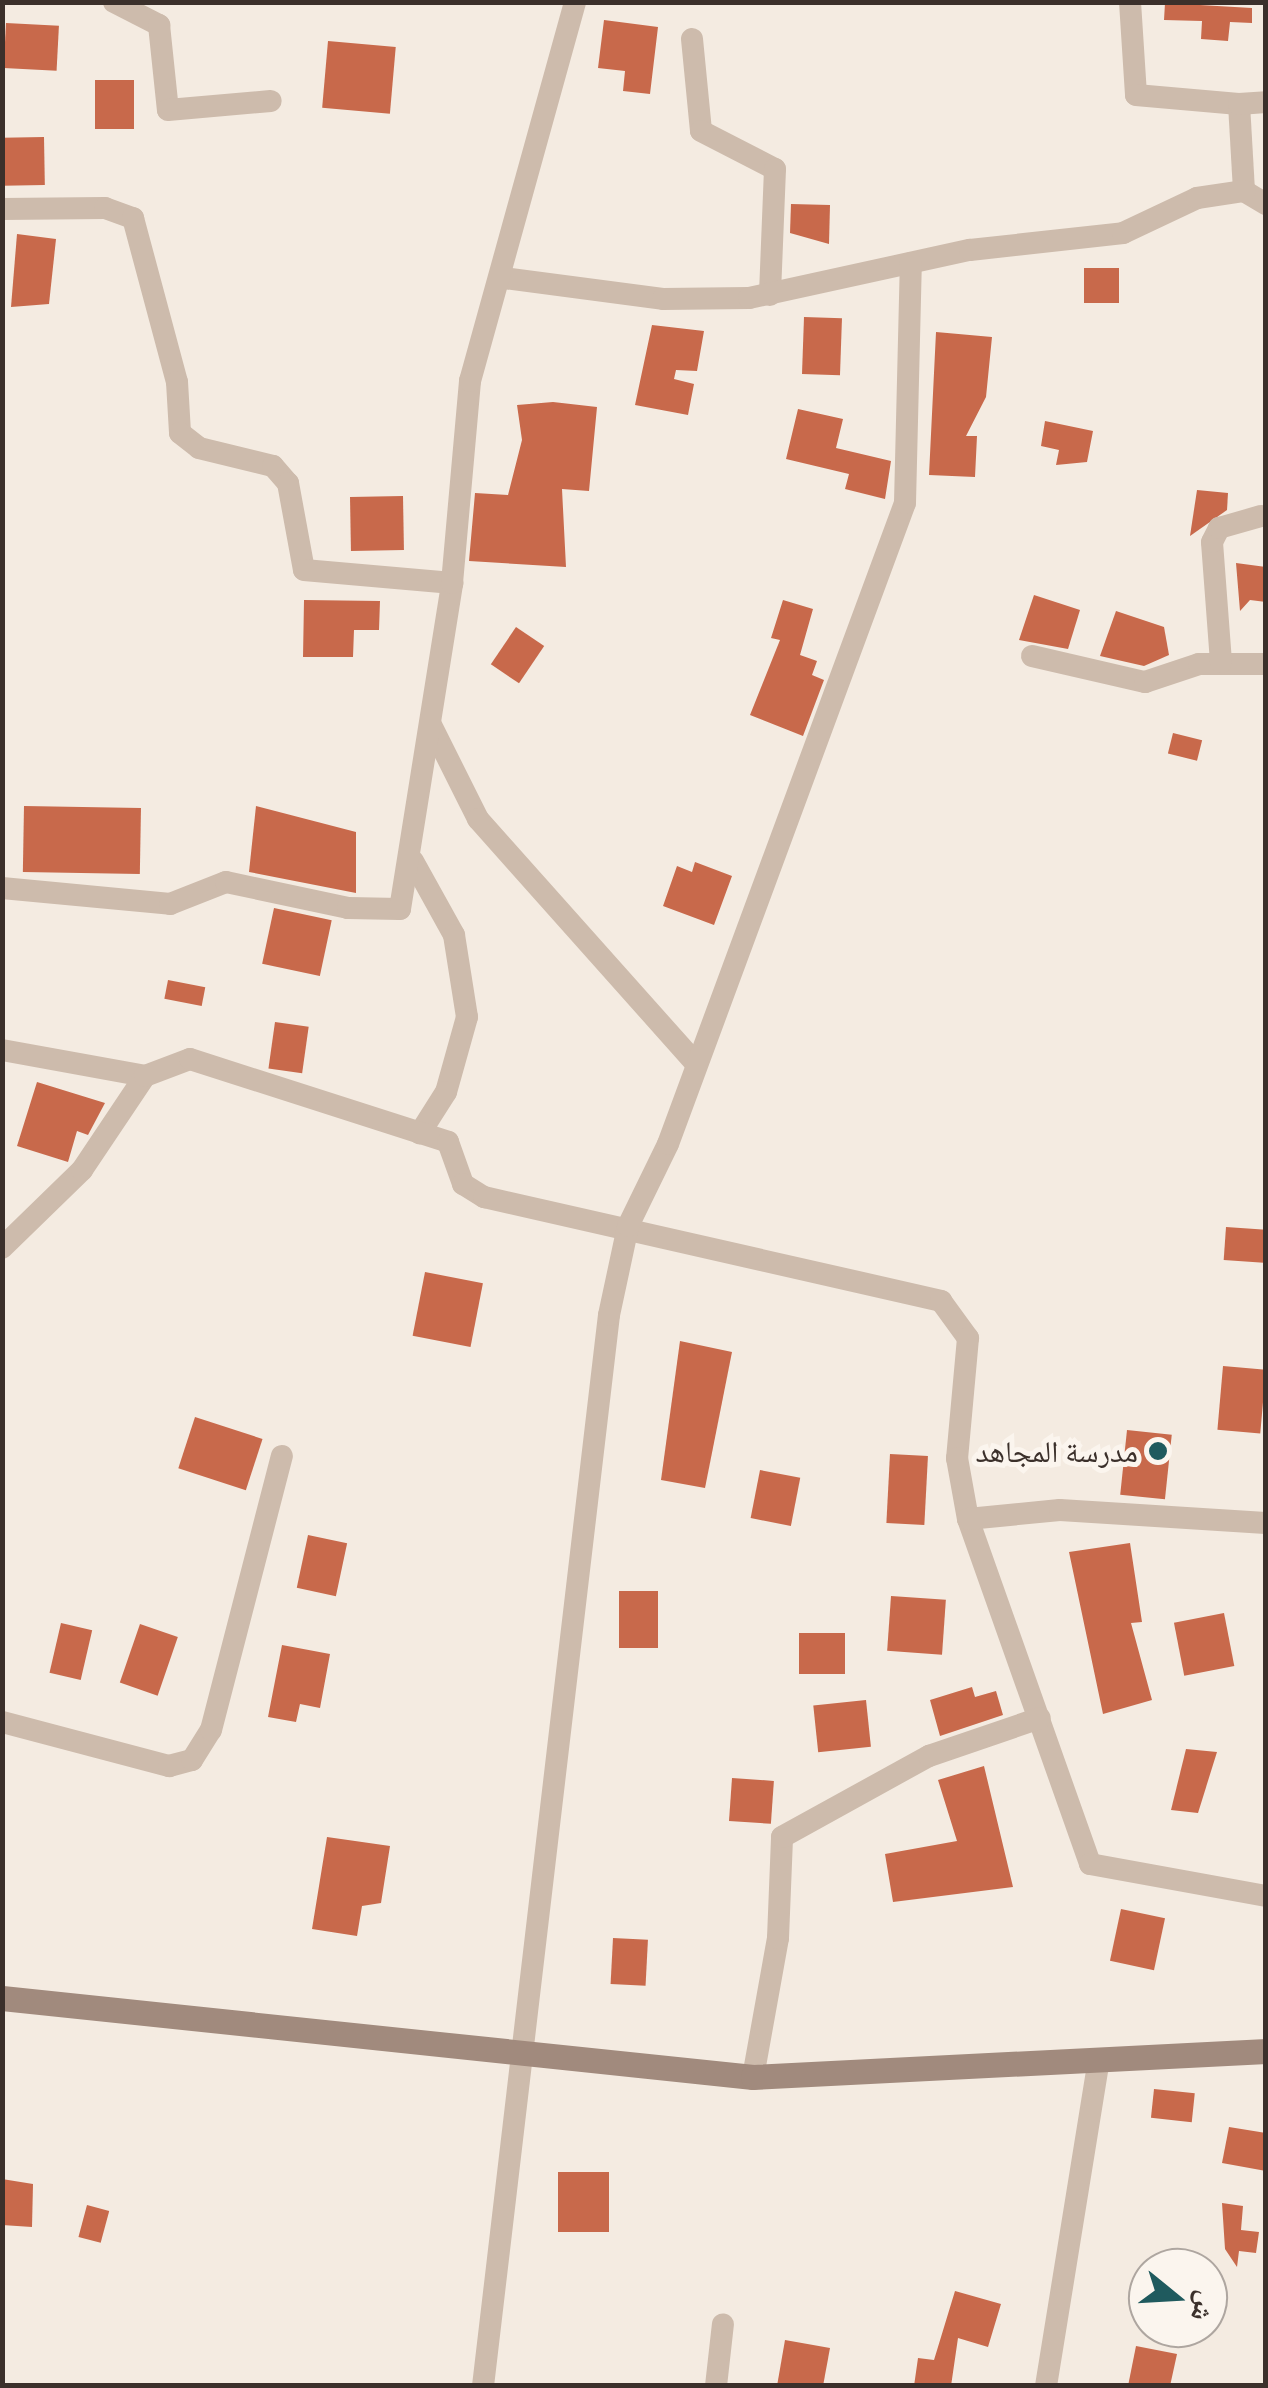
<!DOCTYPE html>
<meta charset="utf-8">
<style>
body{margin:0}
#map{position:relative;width:1268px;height:2388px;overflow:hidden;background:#f4ebe1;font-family:"Archivo Narrow","Noto Naskh Arabic",sans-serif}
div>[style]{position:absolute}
.building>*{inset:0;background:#c8694b;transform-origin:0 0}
.street>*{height:22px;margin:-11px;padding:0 11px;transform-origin:11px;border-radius:11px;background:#cdbbac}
.secondary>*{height:25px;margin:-12.5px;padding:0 12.5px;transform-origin:12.5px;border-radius:12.5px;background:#a18a7d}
.dots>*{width:28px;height:28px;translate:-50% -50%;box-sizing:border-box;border:5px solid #fbf5ee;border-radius:50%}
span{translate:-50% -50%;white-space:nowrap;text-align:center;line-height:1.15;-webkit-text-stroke:10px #fbf5ee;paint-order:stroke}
.poi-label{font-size:30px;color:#3b302b}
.right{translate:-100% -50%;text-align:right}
.frame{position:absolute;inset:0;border:5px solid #3b302b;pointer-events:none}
.north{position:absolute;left:1128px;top:2248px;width:100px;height:100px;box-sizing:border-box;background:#fbf5ee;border:2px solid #aea6a0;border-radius:50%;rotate:108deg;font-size:28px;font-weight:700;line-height:40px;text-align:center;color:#3b302b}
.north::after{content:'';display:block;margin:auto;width:35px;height:45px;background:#1f5a5e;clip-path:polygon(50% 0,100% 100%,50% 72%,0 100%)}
</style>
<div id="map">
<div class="building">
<i style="clip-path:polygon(1165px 3px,1252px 8px,1252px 23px,1230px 22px,1228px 41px,1201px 39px,1202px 21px,1164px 20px)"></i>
<i style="clip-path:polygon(604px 20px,658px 27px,650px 94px,623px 91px,625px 71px,598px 68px)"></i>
<i style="left:6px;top:23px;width:53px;height:45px;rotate:3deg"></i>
<i style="left:328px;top:41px;width:68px;height:67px;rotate:5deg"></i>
<i style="left:134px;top:80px;width:49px;height:39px;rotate:90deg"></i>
<i style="left:44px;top:137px;width:48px;height:42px;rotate:89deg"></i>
<i style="clip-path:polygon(791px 204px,830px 205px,829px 244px,790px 233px)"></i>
<i style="clip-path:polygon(17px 234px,56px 239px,49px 304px,11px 307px)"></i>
<i style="left:1084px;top:268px;width:35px;height:35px"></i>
<i style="left:804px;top:317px;width:38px;height:57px;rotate:2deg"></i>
<i style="clip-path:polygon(652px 325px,704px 331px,697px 371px,676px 370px,674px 379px,694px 384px,688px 415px,635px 405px)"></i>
<i style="clip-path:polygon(936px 332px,992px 337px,986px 397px,966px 436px,977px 436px,975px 477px,929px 475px)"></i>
<i style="clip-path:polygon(553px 402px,597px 407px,589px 491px,562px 489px,566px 567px,469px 561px,475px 493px,508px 495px,522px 440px,517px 405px)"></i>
<i style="clip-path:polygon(798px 409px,843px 419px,836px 448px,891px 461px,885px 499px,845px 489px,849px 474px,786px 459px)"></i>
<i style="clip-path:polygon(1045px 421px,1093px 431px,1087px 462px,1056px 465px,1059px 450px,1041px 446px)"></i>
<i style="clip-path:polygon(1197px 490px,1228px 493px,1227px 510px,1190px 536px)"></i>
<i style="left:403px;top:496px;width:54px;height:53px;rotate:89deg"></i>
<i style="clip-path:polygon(1236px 563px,1266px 567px,1266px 602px,1250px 600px,1240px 611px)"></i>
<i style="clip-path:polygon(1034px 595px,1080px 610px,1068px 649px,1019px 640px)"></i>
<i style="clip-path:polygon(304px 600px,380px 601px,379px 630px,354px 630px,353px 657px,303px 657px)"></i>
<i style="clip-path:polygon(783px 600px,813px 609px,800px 655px,817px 661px,812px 675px,824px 680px,803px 736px,750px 715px,780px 640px,771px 638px)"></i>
<i style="clip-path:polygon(1116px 611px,1164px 627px,1169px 655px,1144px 666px,1100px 656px)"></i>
<i style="left:516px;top:627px;width:34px;height:45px;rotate:34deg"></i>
<i style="left:1173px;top:733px;width:30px;height:21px;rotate:14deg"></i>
<i style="left:24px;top:806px;width:117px;height:66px;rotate:1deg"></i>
<i style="clip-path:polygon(256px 806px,356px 832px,356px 893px,249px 872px)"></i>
<i style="clip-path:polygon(695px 862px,732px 876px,714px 925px,663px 906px,677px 866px,692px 872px)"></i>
<i style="left:274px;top:908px;width:59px;height:57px;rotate:12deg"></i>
<i style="left:168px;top:980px;width:38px;height:19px;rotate:11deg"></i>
<i style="left:275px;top:1022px;width:34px;height:47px;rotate:8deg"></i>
<i style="clip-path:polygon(37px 1082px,105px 1103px,88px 1135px,77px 1131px,68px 1162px,17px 1146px)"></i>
<i style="left:1226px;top:1227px;width:40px;height:33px;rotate:4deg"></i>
<i style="left:425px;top:1272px;width:59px;height:65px;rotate:11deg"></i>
<i style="clip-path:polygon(680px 1341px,732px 1352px,705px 1488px,661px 1480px)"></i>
<i style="left:1223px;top:1366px;width:43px;height:64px;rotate:5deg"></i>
<i style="left:195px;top:1417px;width:71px;height:54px;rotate:18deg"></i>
<i style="left:1127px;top:1430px;width:45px;height:65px;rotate:6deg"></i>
<i style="left:890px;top:1454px;width:38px;height:69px;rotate:3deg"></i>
<i style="left:760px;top:1470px;width:41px;height:49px;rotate:11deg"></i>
<i style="left:308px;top:1535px;width:40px;height:54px;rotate:12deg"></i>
<i style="clip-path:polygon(1130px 1543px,1142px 1622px,1131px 1623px,1152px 1700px,1103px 1714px,1069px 1552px)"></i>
<i style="left:619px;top:1591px;width:39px;height:57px"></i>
<i style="left:891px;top:1596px;width:55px;height:55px;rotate:4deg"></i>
<i style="left:1224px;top:1613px;width:54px;height:51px;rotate:79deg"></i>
<i style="left:61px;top:1623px;width:32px;height:51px;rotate:13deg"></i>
<i style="left:140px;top:1624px;width:40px;height:62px;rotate:19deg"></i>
<i style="left:799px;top:1633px;width:46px;height:41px"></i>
<i style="clip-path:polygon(282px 1645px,330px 1654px,320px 1708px,300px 1704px,296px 1722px,268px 1717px)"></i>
<i style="clip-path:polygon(972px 1687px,975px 1697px,996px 1691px,1003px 1715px,940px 1736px,930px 1700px)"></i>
<i style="left:866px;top:1700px;width:47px;height:53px;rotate:84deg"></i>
<i style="clip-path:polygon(1186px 1749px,1217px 1752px,1198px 1813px,1171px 1810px)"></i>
<i style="clip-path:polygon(984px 1766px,1013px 1887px,893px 1902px,885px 1854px,957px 1841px,938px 1780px)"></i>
<i style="left:732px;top:1778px;width:42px;height:43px;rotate:4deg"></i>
<i style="clip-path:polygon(327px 1837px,390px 1846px,381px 1903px,362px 1906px,357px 1936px,312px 1929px)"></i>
<i style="left:1121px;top:1909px;width:45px;height:53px;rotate:12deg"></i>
<i style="left:613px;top:1938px;width:35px;height:46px;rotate:3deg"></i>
<i style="left:1154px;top:2089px;width:41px;height:29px;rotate:6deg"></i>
<i style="clip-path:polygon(1229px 2127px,1266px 2133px,1266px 2171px,1222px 2163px)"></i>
<i style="left:558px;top:2172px;width:51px;height:60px"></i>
<i style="clip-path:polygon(2px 2179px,33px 2184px,32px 2227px,2px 2225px)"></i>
<i style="clip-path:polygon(1222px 2203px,1243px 2206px,1241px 2230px,1259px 2232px,1256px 2253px,1239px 2251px,1237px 2267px,1225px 2249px)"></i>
<i style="left:87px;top:2205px;width:23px;height:33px;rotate:15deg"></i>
<i style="clip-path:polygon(955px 2291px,1001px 2304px,988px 2347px,958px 2338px,951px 2386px,914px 2386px,918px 2358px,934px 2360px)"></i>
<i style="clip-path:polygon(785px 2340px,830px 2348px,823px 2386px,777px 2386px)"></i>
<i style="clip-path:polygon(1136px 2346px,1177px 2354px,1170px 2386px,1128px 2386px)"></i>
</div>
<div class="street">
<i style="left:114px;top:2px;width:51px;rotate:27.1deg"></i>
<i style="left:159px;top:25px;width:85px;rotate:84deg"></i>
<i style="left:168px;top:110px;width:103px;rotate:-5deg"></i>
<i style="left:1130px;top:2px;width:93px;rotate:86.3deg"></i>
<i style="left:1136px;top:95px;width:103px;rotate:5deg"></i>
<i style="left:1239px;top:104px;width:87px;rotate:86.7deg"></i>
<i style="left:1244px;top:191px;width:26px;rotate:31deg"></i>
<i style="left:692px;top:39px;width:92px;rotate:84.4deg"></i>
<i style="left:701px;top:131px;width:83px;rotate:27.2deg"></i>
<i style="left:775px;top:169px;width:126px;rotate:92.3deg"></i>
<i style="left:1239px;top:104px;width:27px;rotate:-4deg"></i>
<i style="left:2px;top:209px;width:103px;rotate:-0.6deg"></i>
<i style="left:105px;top:208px;width:30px;rotate:20deg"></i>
<i style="left:133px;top:218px;width:170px;rotate:75deg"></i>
<i style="left:177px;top:382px;width:51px;rotate:86.6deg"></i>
<i style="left:180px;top:433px;width:24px;rotate:38deg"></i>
<i style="left:199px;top:448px;width:76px;rotate:13.7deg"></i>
<i style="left:273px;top:466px;width:23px;rotate:49deg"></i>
<i style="left:288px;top:483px;width:88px;rotate:79.6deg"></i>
<i style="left:304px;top:570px;width:149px;rotate:5deg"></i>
<i style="left:504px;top:278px;width:160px;rotate:7.5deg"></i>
<i style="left:663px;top:299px;width:86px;rotate:-0.7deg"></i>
<i style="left:749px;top:298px;width:226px;rotate:-12.3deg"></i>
<i style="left:970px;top:250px;width:154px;rotate:-6.3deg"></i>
<i style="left:1123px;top:233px;width:82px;rotate:-25.3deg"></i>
<i style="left:1197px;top:198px;width:48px;rotate:-8.5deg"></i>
<i style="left:1032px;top:656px;width:116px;rotate:13deg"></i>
<i style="left:1145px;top:682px;width:57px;rotate:-18.4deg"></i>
<i style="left:1199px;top:664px;width:67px"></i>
<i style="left:1221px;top:662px;width:120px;rotate:-94.3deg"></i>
<i style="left:1212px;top:542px;width:16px;rotate:-63deg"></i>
<i style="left:1219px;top:528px;width:44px;rotate:-15.9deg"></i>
<i style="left:431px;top:725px;width:105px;rotate:63.4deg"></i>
<i style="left:478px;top:819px;width:328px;rotate:48.3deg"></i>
<i style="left:413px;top:861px;width:85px;rotate:61deg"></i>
<i style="left:454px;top:935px;width:83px;rotate:81deg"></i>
<i style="left:467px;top:1017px;width:78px;rotate:105.6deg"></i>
<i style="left:446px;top:1092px;width:49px;rotate:122.4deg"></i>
<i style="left:2px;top:888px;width:169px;rotate:5.4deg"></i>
<i style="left:170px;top:904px;width:60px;rotate:-21.4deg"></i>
<i style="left:226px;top:882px;width:125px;rotate:12deg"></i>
<i style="left:348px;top:908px;width:52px;rotate:1.1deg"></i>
<i style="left:400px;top:909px;width:330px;rotate:-80.9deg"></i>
<i style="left:452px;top:583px;width:203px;rotate:-84.9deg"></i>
<i style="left:470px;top:381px;width:393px;rotate:-74.5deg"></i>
<i style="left:2px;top:1050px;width:145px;rotate:10.3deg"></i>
<i style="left:2px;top:1248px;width:112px;rotate:-44.3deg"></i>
<i style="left:82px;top:1170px;width:113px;rotate:-56.2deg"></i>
<i style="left:145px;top:1076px;width:48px;rotate:-20.7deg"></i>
<i style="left:190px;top:1059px;width:271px;rotate:17.8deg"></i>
<i style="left:448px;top:1142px;width:45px;rotate:70.3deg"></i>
<i style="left:463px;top:1184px;width:25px;rotate:32deg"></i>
<i style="left:484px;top:1197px;width:469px;rotate:12.8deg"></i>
<i style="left:941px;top:1301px;width:46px;rotate:53.9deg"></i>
<i style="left:968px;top:1338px;width:121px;rotate:95.2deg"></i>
<i style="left:957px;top:1458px;width:62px;rotate:79.8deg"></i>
<i style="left:968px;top:1519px;width:366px;rotate:70.5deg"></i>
<i style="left:1090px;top:1864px;width:179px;rotate:10.3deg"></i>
<i style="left:968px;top:1519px;width:92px;rotate:-5.6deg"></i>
<i style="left:1060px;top:1510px;width:206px;rotate:3.6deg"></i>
<i style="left:2px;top:1722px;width:173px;rotate:14.8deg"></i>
<i style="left:169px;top:1766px;width:24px;rotate:-15deg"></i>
<i style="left:192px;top:1760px;width:36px;rotate:-58deg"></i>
<i style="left:211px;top:1730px;width:283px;rotate:-75.5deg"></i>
<i style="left:753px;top:2077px;width:141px;rotate:-79.8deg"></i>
<i style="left:778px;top:1938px;width:101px;rotate:-87.7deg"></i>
<i style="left:782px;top:1837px;width:168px;rotate:-28.9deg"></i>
<i style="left:929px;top:1756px;width:117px;rotate:-18.9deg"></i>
<i style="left:483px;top:2386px;width:1078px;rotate:-83.29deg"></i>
<i style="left:609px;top:1315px;width:91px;rotate:-77.9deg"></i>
<i style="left:628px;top:1226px;width:91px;rotate:-64deg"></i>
<i style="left:668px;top:1144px;width:683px;rotate:-69.71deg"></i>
<i style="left:905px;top:503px;width:240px;rotate:-88.6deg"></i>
<i style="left:716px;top:2386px;width:62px;rotate:-83.6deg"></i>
<i style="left:1046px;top:2386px;width:325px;rotate:-80.8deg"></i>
</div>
<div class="secondary">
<i style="left:2px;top:1998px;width:755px;rotate:6.01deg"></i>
<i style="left:753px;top:2077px;width:514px;rotate:-2.9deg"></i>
</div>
<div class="dots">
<i style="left:1158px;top:1451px;background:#1f5a5e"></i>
</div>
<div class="poi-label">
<span class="right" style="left:1138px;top:1451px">مدرسة المجاهد</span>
</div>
<div class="frame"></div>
<div class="north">ش</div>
</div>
